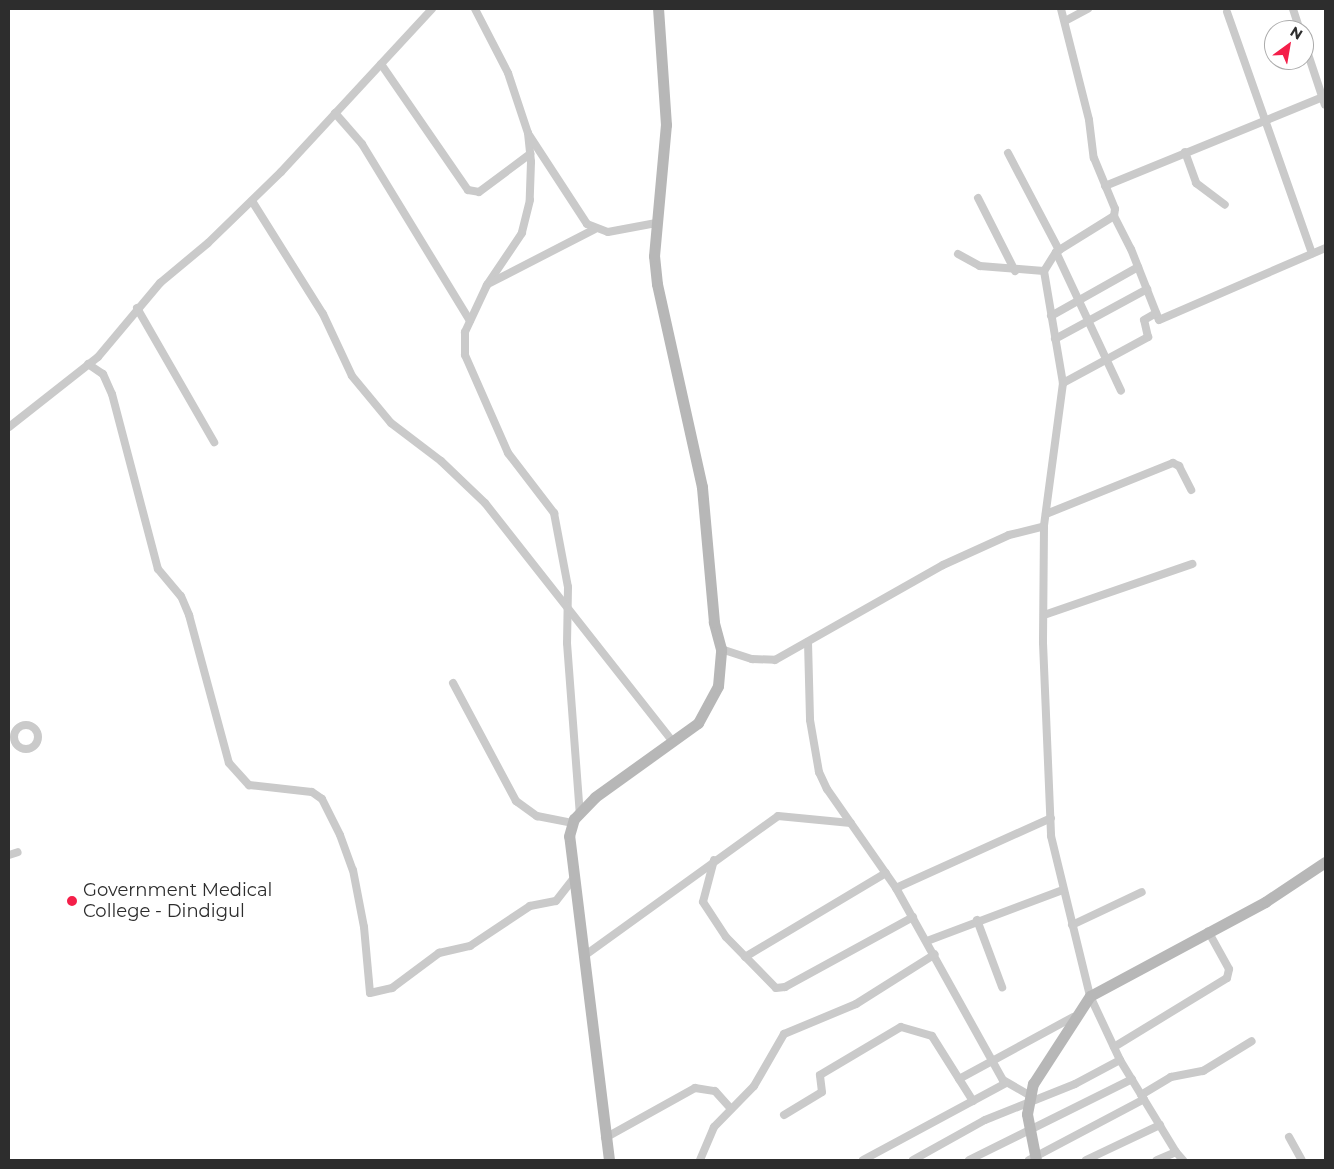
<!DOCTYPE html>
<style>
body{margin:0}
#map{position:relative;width:1334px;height:1169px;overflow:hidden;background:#fff;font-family:Montserrat,sans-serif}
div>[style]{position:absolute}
.street>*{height:8px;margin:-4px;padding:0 4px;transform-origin:4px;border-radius:4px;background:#cacaca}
.street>.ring{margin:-4px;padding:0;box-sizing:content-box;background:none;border:8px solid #cacaca;border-radius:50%}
.secondary>*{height:11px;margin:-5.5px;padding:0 5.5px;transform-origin:5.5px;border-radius:5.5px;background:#b7b7b7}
.dots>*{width:14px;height:14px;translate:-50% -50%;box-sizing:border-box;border:2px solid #fff;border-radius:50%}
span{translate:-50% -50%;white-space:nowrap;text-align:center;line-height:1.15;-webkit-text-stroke:5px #fff;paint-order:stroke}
.poi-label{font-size:18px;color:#2d2d2d}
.left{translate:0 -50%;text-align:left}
.frame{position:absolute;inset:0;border:10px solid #2d2d2d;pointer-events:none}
.north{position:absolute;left:1264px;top:20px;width:50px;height:50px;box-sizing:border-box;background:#fff;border:1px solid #ababab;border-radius:50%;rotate:32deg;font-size:14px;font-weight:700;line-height:20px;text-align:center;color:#2d2d2d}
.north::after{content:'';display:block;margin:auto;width:18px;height:22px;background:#f41f49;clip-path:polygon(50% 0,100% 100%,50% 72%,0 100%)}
</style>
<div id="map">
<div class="street">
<i style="left:475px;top:9px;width:72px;rotate:62.7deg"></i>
<i style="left:508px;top:73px;width:63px;rotate:71.6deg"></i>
<i style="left:528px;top:133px;width:29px;rotate:84deg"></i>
<i style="left:531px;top:162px;width:38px;rotate:92deg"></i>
<i style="left:530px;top:200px;width:34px;rotate:104deg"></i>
<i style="left:522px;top:233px;width:63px;rotate:123.9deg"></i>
<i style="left:487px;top:285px;width:52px;rotate:115.1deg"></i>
<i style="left:465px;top:332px;width:23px;rotate:90deg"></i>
<i style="left:465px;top:355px;width:107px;rotate:66.3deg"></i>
<i style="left:508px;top:453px;width:76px;rotate:52.5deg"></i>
<i style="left:554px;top:513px;width:75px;rotate:79.3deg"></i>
<i style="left:568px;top:587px;width:56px;rotate:91deg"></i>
<i style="left:567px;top:643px;width:171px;rotate:85.7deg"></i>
<i style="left:1061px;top:9px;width:114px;rotate:75.8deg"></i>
<i style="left:1089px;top:120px;width:38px;rotate:83deg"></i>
<i style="left:1094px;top:158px;width:55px;rotate:67.6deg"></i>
<i style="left:1115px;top:209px;width:7px;rotate:98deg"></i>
<i style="left:1114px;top:216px;width:68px;rotate:148.2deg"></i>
<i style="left:1056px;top:252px;width:22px;rotate:122deg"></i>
<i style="left:1044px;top:271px;width:114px;rotate:80.4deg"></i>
<i style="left:1063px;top:383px;width:144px;rotate:97.6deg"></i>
<i style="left:1044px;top:526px;width:117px;rotate:90.5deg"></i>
<i style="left:1043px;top:643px;width:193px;rotate:87.6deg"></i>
<i style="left:1051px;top:836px;width:165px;rotate:76.3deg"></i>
<i style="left:1090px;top:996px;width:71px;rotate:64.9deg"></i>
<i style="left:1120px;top:1060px;width:108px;rotate:58.7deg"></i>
<i style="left:1176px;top:1152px;width:21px;rotate:157deg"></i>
<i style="left:1293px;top:9px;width:22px;rotate:72deg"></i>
<i style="left:1227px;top:12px;width:256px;rotate:70.6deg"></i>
<i style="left:1065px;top:21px;width:26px;rotate:-28deg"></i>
<i style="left:1304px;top:42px;width:66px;rotate:71.6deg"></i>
<i style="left:381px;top:64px;width:153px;rotate:55.4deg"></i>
<i style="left:468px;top:190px;width:11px;rotate:10deg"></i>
<i style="left:479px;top:192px;width:64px;rotate:-36.7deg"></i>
<i style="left:335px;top:113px;width:41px;rotate:48.9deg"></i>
<i style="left:362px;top:144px;width:207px;rotate:58.6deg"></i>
<i style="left:529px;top:135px;width:106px;rotate:56.9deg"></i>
<i style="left:587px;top:224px;width:22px;rotate:21deg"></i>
<i style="left:608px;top:232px;width:49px;rotate:-10.6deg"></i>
<i style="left:1185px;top:152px;width:33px;rotate:70deg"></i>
<i style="left:1196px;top:183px;width:36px;rotate:37deg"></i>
<i style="left:1008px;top:153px;width:110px;rotate:62.3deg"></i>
<i style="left:1105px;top:186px;width:238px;rotate:-22.2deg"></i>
<i style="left:978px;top:198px;width:82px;rotate:63.1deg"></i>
<i style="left:252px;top:201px;width:133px;rotate:57.9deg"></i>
<i style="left:323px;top:314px;width:68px;rotate:64.9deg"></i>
<i style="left:352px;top:376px;width:61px;rotate:50.3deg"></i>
<i style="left:391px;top:423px;width:63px;rotate:37.2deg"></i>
<i style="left:441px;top:461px;width:61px;rotate:43.7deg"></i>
<i style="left:485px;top:503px;width:304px;rotate:51.8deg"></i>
<i style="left:1114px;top:216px;width:37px;rotate:63deg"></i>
<i style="left:1131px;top:249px;width:76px;rotate:68.5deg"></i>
<i style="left:1159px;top:320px;width:181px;rotate:-23.4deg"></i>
<i style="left:1056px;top:252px;width:153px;rotate:64.9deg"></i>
<i style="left:958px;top:254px;width:25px;rotate:29deg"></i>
<i style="left:980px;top:266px;width:64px;rotate:4.5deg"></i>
<i style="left:488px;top:284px;width:120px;rotate:-27.2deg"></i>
<i style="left:137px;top:308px;width:155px;rotate:60.1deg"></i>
<i style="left:1051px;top:316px;width:100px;rotate:-29.4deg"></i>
<i style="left:1055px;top:339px;width:105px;rotate:-28.5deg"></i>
<i style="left:88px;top:364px;width:18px;rotate:34deg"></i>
<i style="left:103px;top:374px;width:22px;rotate:66deg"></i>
<i style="left:112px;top:394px;width:181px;rotate:75.3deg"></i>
<i style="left:158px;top:569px;width:35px;rotate:50deg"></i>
<i style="left:181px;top:596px;width:21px;rotate:67deg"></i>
<i style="left:189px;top:615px;width:153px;rotate:74.9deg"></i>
<i style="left:229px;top:763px;width:30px;rotate:48deg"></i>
<i style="left:249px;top:785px;width:63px;rotate:6.3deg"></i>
<i style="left:312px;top:792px;width:12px;rotate:35deg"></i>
<i style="left:322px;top:799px;width:40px;rotate:63.4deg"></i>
<i style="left:340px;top:835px;width:37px;rotate:70deg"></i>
<i style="left:353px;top:870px;width:58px;rotate:79.1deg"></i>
<i style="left:364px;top:927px;width:66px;rotate:84.8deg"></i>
<i style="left:370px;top:993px;width:23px;rotate:-13deg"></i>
<i style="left:392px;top:988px;width:59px;rotate:-36.7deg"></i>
<i style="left:439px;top:953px;width:32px;rotate:-13deg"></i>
<i style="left:470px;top:946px;width:72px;rotate:-33.7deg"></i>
<i style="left:530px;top:906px;width:26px;rotate:-11deg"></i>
<i style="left:556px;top:901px;width:31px;rotate:-52deg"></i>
<i style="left:1063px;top:383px;width:97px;rotate:-28.4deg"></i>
<i style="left:1148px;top:337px;width:17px;rotate:-103deg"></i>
<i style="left:1144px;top:320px;width:14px;rotate:-30deg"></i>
<i style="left:9px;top:427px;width:113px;rotate:-38.2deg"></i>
<i style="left:98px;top:357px;width:97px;rotate:-50deg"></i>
<i style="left:160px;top:283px;width:62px;rotate:-39.8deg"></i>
<i style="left:208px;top:243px;width:102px;rotate:-44.2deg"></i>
<i style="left:281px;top:172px;width:222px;rotate:-47.2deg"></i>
<i style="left:1046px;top:514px;width:137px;rotate:-21.9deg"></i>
<i style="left:1173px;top:463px;width:7px;rotate:27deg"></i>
<i style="left:1179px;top:466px;width:27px;rotate:63deg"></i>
<i style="left:1044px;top:615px;width:157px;rotate:-19deg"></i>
<i style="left:808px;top:642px;width:78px;rotate:88.5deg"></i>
<i style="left:810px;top:720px;width:53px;rotate:80.2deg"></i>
<i style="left:819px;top:772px;width:19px;rotate:65deg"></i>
<i style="left:827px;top:789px;width:121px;rotate:55.1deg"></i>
<i style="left:896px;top:888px;width:220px;rotate:60.9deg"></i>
<i style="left:1003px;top:1080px;width:34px;rotate:30deg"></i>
<i style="left:721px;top:649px;width:33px;rotate:18deg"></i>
<i style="left:752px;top:659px;width:23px;rotate:2deg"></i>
<i style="left:775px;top:660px;width:193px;rotate:-29.5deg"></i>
<i style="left:943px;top:565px;width:72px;rotate:-24.4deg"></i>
<i style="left:1009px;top:535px;width:36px;rotate:-14deg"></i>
<i style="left:453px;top:683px;width:134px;rotate:61.9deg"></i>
<i style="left:516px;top:801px;width:26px;rotate:36deg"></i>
<i style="left:537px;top:816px;width:37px;rotate:11deg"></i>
<i class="ring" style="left:14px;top:725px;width:16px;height:16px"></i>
<i style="left:9px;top:855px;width:9px;rotate:-18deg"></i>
<i style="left:714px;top:860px;width:43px;rotate:104.7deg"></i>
<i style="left:703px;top:902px;width:42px;rotate:56.7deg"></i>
<i style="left:726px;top:937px;width:71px;rotate:45.6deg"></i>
<i style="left:776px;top:988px;width:9px;rotate:-6deg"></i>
<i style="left:785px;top:987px;width:146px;rotate:-28.7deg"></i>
<i style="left:896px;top:888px;width:170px;rotate:-24.3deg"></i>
<i style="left:977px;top:920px;width:72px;rotate:69.5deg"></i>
<i style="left:1072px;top:925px;width:77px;rotate:-25.2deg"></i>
<i style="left:927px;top:941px;width:145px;rotate:-20.6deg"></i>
<i style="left:584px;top:956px;width:239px;rotate:-35.8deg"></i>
<i style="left:778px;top:816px;width:73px;rotate:5.5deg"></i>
<i style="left:745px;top:957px;width:164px;rotate:-30.8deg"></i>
<i style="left:1114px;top:1047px;width:132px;rotate:-31.4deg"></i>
<i style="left:1227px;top:978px;width:9px;rotate:-77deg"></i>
<i style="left:1229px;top:969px;width:43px;rotate:-118.9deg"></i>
<i style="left:959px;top:1079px;width:130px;rotate:-28.5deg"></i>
<i style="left:1141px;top:1095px;width:35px;rotate:-31deg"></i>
<i style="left:1171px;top:1077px;width:33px;rotate:-11deg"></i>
<i style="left:1203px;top:1071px;width:57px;rotate:-31.5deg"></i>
<i style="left:784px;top:1115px;width:44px;rotate:-31.2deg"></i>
<i style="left:822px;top:1092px;width:17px;rotate:-97deg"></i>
<i style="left:820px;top:1075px;width:94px;rotate:-30.7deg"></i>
<i style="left:901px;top:1027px;width:32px;rotate:16deg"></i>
<i style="left:932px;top:1036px;width:77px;rotate:57.8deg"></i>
<i style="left:1289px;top:1137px;width:26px;rotate:61deg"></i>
<i style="left:605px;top:1138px;width:103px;rotate:-29.1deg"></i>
<i style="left:695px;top:1088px;width:20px;rotate:9deg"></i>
<i style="left:715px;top:1091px;width:24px;rotate:48deg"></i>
<i style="left:1176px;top:1152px;width:11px;rotate:49deg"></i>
<i style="left:700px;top:1160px;width:36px;rotate:-67deg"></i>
<i style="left:714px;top:1127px;width:57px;rotate:-45.7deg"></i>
<i style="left:754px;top:1086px;width:60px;rotate:-60deg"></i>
<i style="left:784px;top:1034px;width:78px;rotate:-22.6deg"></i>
<i style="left:856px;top:1004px;width:93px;rotate:-32.3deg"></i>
<i style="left:863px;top:1160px;width:162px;rotate:-28.3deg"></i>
<i style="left:913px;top:1160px;width:82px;rotate:-29.1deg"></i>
<i style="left:985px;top:1120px;width:97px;rotate:-21.8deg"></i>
<i style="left:1075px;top:1084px;width:51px;rotate:-28.1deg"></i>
<i style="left:969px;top:1160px;width:182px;rotate:-26.4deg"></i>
<i style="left:1029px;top:1160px;width:130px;rotate:-27.9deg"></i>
<i style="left:1086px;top:1160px;width:82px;rotate:-25.3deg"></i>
</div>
<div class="secondary">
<i style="left:609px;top:1160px;width:326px;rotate:-97deg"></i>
<i style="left:569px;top:836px;width:18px;rotate:-74deg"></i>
<i style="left:574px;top:819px;width:30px;rotate:-46deg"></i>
<i style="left:595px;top:797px;width:127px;rotate:-35.7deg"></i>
<i style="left:698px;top:723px;width:42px;rotate:-61.6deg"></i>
<i style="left:718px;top:686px;width:37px;rotate:-85deg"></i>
<i style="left:721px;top:649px;width:28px;rotate:-105deg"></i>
<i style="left:714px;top:622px;width:136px;rotate:-95.1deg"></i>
<i style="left:702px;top:487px;width:208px;rotate:-102.5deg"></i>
<i style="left:657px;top:284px;width:28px;rotate:-96deg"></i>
<i style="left:654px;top:256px;width:132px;rotate:-84.8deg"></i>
<i style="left:666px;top:125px;width:116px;rotate:-93.9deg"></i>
<i style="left:1036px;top:1160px;width:47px;rotate:-101.1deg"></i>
<i style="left:1027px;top:1114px;width:31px;rotate:-79deg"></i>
<i style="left:1033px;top:1084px;width:105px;rotate:-57.1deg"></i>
<i style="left:1090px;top:996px;width:199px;rotate:-28.2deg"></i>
<i style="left:1265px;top:902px;width:72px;rotate:-33.7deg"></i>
</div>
<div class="dots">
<i style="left:72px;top:901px;background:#f41f49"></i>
</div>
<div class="poi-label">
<span class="left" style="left:83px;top:901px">Government Medical<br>College - Dindigul</span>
</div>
<div class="frame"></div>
<div class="north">N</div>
</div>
